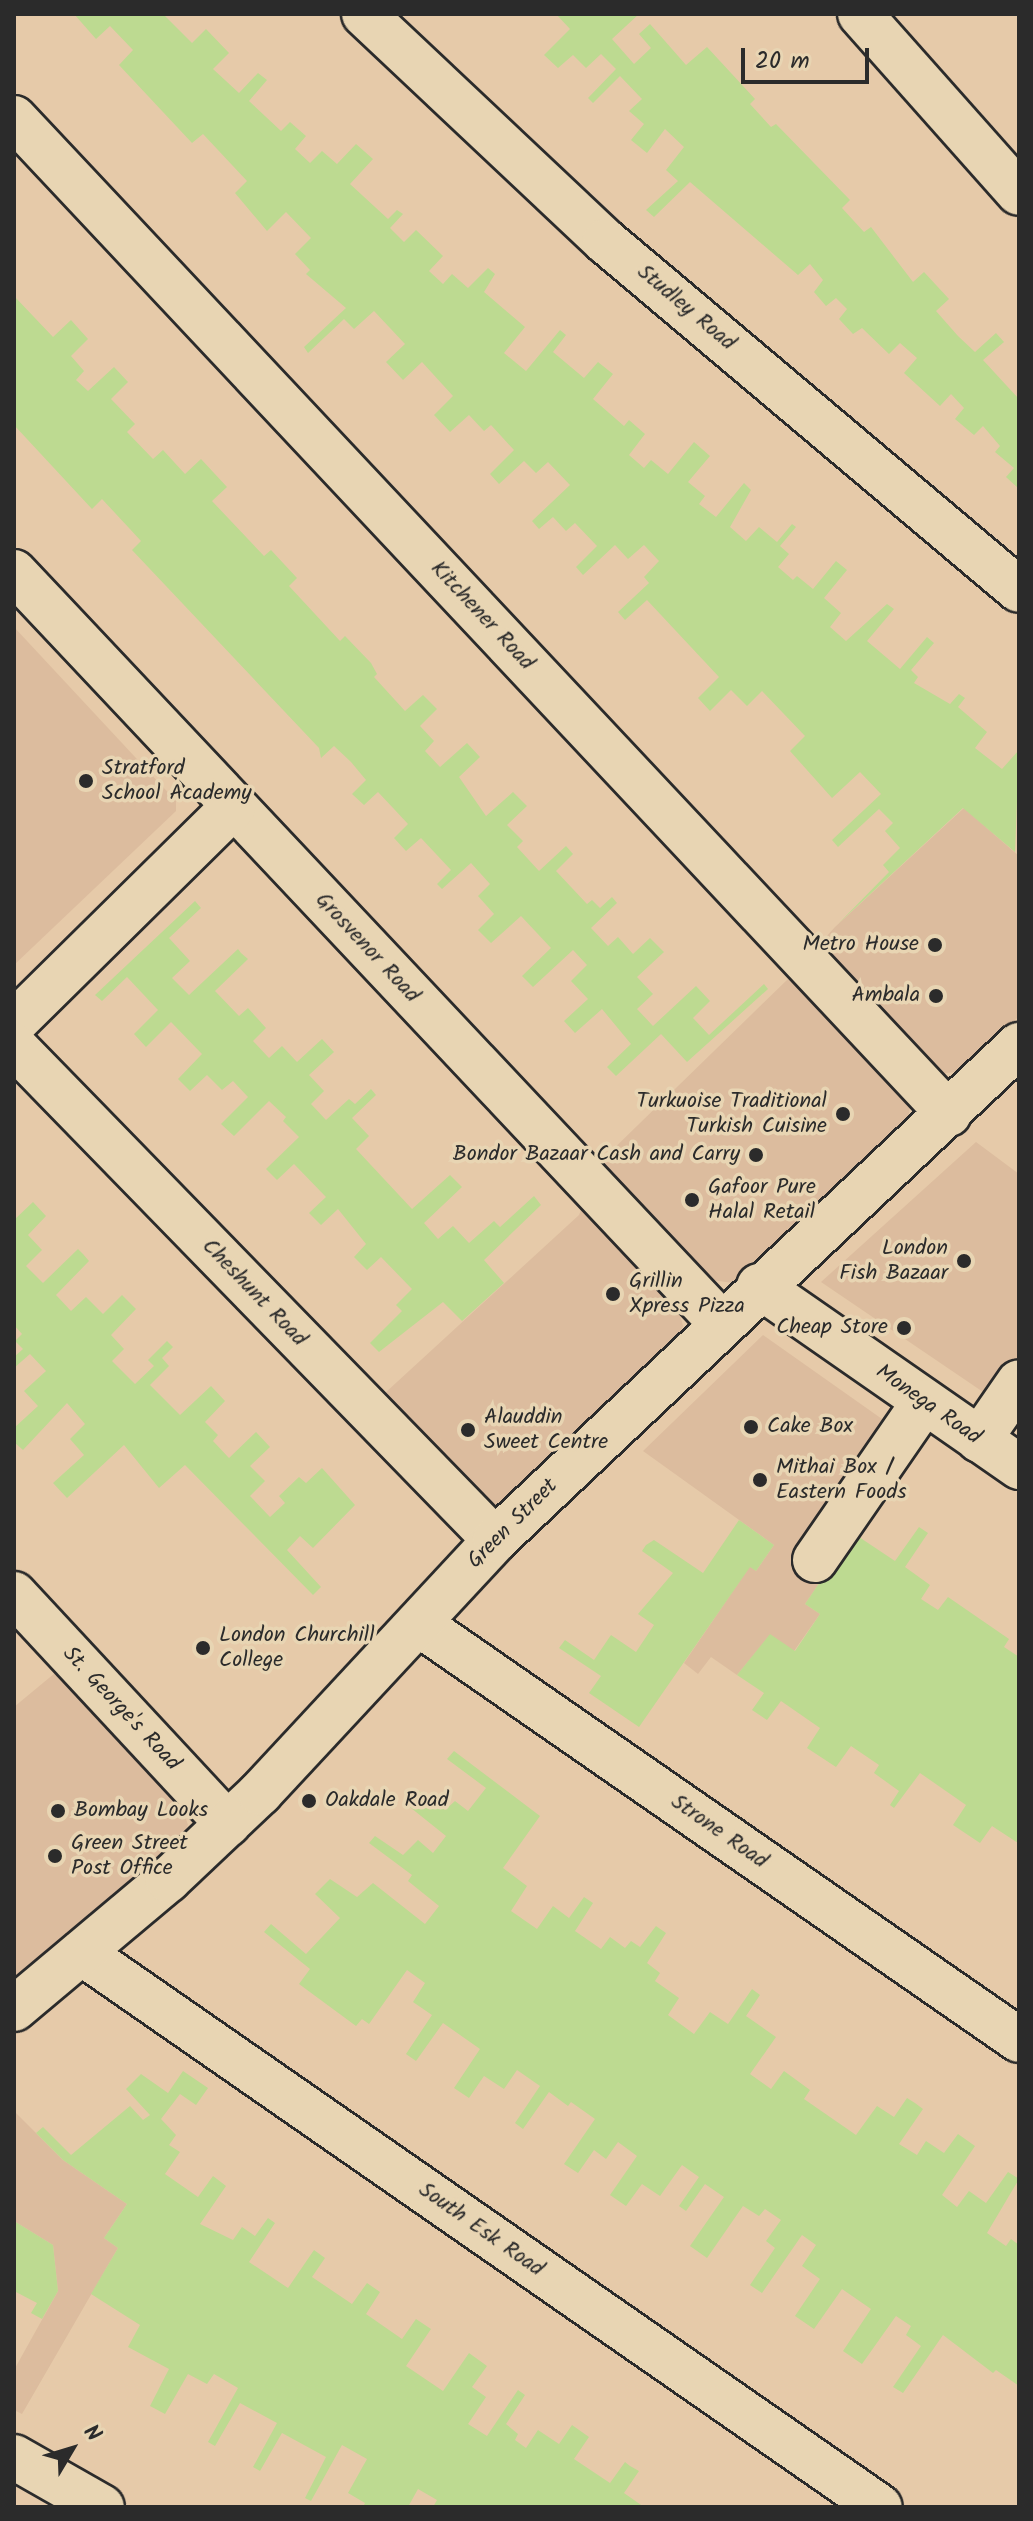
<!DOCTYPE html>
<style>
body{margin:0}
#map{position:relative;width:1033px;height:2521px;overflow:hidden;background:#e6caa9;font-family:Kalam,sans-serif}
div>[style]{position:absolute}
.built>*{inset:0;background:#dcbc9e}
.green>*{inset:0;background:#bdda91}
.roads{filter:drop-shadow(2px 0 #2b2b2b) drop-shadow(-2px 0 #2b2b2b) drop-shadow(0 2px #2b2b2b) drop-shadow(0 -2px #2b2b2b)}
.minor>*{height:44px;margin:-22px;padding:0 22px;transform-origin:22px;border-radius:22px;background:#e8d5b3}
.major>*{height:44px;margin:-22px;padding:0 22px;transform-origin:22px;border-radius:22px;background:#e8d5b3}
.dots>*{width:22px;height:22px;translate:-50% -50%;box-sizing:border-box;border:4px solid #e8d5b3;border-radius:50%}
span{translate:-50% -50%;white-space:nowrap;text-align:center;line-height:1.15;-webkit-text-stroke:7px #e8d5b3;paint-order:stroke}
.street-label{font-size:22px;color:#2b2b2b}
.poi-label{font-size:22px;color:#2b2b2b}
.left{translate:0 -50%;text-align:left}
.right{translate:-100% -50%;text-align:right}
.frame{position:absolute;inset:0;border:16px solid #2b2b2b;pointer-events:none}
.north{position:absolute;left:32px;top:2409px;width:80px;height:80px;-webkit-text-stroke:6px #e8d5b3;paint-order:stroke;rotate:52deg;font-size:22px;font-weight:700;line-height:32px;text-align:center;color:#2b2b2b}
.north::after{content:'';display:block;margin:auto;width:28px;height:36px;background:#2b2b2b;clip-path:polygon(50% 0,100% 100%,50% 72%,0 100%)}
.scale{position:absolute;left:741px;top:48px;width:128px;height:36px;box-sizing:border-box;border:4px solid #2b2b2b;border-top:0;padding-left:10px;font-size:24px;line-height:28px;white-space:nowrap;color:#2b2b2b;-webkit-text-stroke:6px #e8d5b3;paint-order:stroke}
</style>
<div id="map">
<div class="built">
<i style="clip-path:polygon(14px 627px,176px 801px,176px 811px,14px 965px)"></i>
<i style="clip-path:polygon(964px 808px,1019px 856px,1019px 1016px,965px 1071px,946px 1073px,910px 1105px,908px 1125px,733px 1283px,712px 1280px,679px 1311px,683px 1326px,677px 1339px,502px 1507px,486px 1502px,385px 1393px,579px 1215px,601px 1161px,788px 979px,835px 927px)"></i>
<i style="clip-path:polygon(976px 1142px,1019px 1174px,1017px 1415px,821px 1282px)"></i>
<i style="clip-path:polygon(763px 1335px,916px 1443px,805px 1604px,820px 1614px,794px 1651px,770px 1635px,737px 1675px,711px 1657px,698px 1674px,684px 1663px,750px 1566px,756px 1571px,774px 1545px,643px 1451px)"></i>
<i style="clip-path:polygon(55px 1673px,183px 1810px,188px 1825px,178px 1846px,14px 1983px,14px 1707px)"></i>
<i style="clip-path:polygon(14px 2111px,63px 2160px,127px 2204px,104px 2238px,118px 2248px,22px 2414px,14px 2410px,14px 2370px,58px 2291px,53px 2245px,14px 2221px)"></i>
</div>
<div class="green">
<i style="clip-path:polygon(74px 14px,163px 14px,192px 43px,206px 29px,229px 53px,213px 69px,239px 93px,258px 73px,267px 80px,249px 101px,281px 131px,290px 122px,306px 136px,295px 149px,310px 163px,322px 151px,337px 164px,356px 144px,373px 159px,350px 184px,388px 219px,397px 210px,403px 214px,390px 228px,404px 242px,416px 230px,443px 256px,429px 271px,443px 284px,452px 274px,468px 288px,488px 268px,495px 274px,484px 292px,525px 327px,504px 353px,526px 371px,560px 330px,566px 335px,553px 352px,584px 378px,598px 362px,613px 374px,593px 399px,624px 426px,629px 420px,645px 434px,629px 455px,644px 468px,651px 460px,668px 474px,694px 442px,710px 456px,688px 482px,705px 496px,699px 504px,716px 517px,744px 483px,751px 490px,730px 527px,746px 541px,759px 527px,777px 542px,792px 524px,796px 527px,780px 546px,789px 554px,778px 567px,793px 580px,797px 576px,813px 589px,836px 561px,847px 570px,824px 598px,841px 613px,830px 627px,846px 641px,887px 604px,894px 609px,867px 641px,900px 669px,927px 637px,934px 643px,911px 670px,918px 677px,914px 683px,950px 704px,959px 694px,965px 698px,958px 707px,987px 732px,975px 748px,1002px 769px,1019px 750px,1015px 852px,963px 808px,839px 923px,889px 872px,883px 865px,900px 848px,885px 831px,893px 823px,879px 809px,838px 847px,832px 840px,881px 794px,860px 772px,832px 798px,790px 751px,805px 736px,762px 691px,747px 706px,731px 690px,710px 711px,698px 698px,719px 677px,647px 600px,625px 620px,618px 612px,649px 583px,644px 577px,659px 561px,644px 545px,628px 559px,615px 545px,583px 575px,576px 567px,597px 546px,575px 523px,566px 531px,553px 517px,539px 529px,532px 521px,570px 485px,548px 462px,536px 473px,524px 461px,499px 484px,490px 474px,514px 450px,491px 425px,484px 431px,469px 415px,450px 432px,434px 415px,453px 396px,422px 362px,403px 380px,386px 362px,405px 344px,374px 311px,354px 329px,344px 319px,308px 353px,304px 347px,346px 308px,306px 274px,310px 270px,295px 254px,311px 238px,286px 212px,267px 231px,235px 193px,247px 181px,203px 134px,192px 143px,119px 65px,133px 50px,110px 26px,96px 39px)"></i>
<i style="clip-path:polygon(556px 14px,639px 14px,612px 39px,634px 64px,651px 48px,639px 34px,650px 24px,686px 65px,707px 47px,755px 99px,750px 104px,771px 127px,776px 124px,850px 200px,842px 208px,864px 232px,871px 227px,913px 282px,924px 272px,949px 299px,936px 311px,958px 336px,975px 352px,996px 333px,1004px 342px,983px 360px,1019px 399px,1019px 489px,1006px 477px,1014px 468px,995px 452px,1000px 446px,983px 426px,974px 435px,955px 419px,964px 408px,951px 394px,940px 406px,904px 373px,917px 358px,900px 343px,889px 354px,862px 328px,853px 334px,839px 319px,847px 309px,836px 298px,826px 306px,814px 292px,823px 280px,810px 264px,798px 275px,690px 182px,654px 217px,646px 210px,678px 181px,666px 170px,684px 147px,665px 129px,647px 153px,631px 140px,644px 124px,629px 111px,642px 99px,620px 76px,593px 103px,588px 98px,616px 69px,601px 54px,586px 68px,573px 55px,558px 68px,544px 55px,570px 29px)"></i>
<i style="clip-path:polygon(14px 296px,53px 337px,71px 320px,88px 339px,71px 356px,84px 371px,76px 380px,88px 391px,114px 367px,128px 382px,111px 399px,135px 424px,127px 432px,153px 459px,163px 450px,185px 474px,201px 459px,227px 487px,212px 501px,264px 556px,271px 550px,297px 578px,289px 586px,340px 641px,345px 636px,371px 663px,377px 674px,374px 677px,405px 711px,423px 695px,437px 709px,420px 726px,434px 741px,425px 751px,440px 767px,467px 743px,480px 757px,459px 777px,486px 816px,513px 792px,527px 806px,507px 825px,523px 841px,517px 847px,539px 871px,566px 846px,573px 854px,556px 871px,587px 904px,592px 900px,600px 908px,612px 897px,617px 903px,591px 928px,608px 946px,618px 937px,633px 954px,650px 938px,664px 952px,637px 977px,653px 994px,637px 1009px,653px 1026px,696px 986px,710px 1001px,693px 1018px,709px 1035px,764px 984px,768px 989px,687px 1062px,661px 1034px,616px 1076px,607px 1067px,631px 1044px,602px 1009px,575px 1033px,564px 1021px,588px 999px,571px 981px,587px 965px,573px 950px,533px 987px,522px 976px,551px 948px,521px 916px,491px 943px,478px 930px,494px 914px,478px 896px,490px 884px,471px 863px,442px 889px,437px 884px,451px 870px,421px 838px,406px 851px,394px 838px,408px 824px,394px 809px,378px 792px,364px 805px,352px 794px,366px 780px,351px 762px,334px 746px,321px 758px,319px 748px,132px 550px,141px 541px,129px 528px,102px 499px,92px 509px,14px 425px)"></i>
<i style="clip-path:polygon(195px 901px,201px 908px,169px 938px,190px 961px,172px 978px,189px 995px,238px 949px,241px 953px,248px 959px,215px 991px,239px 1016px,248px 1008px,266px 1028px,253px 1041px,269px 1058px,282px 1046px,297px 1062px,322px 1039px,334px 1052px,309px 1075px,324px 1091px,311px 1104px,326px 1120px,349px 1099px,355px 1104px,371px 1089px,376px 1095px,352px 1118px,369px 1136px,356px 1149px,412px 1209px,450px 1175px,462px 1187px,424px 1223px,438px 1239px,453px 1226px,469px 1243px,494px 1221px,500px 1227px,534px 1196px,541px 1205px,484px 1260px,504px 1283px,462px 1321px,443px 1302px,379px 1352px,370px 1343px,402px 1311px,396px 1305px,412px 1289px,381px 1257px,367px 1270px,354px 1257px,366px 1244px,338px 1209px,321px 1225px,309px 1213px,326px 1197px,294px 1164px,277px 1180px,266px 1169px,299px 1137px,283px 1121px,286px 1117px,269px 1101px,234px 1136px,221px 1124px,248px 1097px,233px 1081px,222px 1090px,207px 1075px,190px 1091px,178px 1079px,202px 1054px,171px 1022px,146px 1047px,134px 1034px,158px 1010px,127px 977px,102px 1001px,95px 995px)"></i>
<i style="clip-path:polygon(33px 1202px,46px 1216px,28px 1235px,42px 1250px,26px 1266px,43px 1283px,78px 1249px,83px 1254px,89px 1261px,56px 1295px,71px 1311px,86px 1297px,103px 1314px,122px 1295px,136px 1309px,111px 1335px,124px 1349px,112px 1361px,135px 1384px,154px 1366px,148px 1360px,167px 1341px,173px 1347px,162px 1358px,169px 1366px,150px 1385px,180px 1415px,211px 1386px,225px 1401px,205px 1422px,218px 1435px,213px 1441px,229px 1458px,256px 1432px,270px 1447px,250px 1466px,265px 1481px,250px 1496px,270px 1517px,285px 1503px,279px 1496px,299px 1477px,306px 1483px,322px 1468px,355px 1505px,313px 1548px,300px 1536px,287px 1550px,321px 1587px,313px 1595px,185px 1465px,159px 1488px,124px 1445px,67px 1498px,53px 1483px,84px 1455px,70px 1439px,85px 1424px,67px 1403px,23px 1450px,14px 1442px,14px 1428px,38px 1406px,24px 1391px,46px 1371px,30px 1354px,14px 1368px,14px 1357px,23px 1349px,15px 1341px,22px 1334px,14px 1325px,14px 1220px)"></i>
<i style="clip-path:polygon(739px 1520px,774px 1545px,756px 1571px,750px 1567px,639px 1727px,589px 1693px,601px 1676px,559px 1648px,565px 1640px,594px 1660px,611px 1635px,636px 1652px,654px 1625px,638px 1614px,673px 1573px,642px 1551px,646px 1545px,654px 1540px,703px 1573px)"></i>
<i style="clip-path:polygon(919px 1527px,928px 1533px,905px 1567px,930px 1585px,921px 1599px,938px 1610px,948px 1597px,1009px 1639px,1004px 1647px,1019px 1657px,1018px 1843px,992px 1826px,980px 1843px,953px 1825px,966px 1805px,920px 1773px,894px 1808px,890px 1805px,899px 1791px,874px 1773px,879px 1765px,851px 1746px,836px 1767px,807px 1748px,820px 1728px,781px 1701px,767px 1720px,752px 1710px,764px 1693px,737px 1675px,770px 1634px,795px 1651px,820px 1614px,805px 1604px,853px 1533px,895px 1561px)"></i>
<i style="clip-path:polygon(454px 1751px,540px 1816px,503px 1868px,527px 1886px,511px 1911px,537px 1929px,553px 1906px,569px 1918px,584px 1897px,593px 1903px,575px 1931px,601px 1949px,610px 1937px,625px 1948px,631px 1941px,640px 1947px,656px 1926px,666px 1933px,647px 1963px,660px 1973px,655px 1981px,679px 1998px,668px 2015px,694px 2034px,710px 2012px,728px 2024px,752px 1989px,760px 1995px,746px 2016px,776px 2037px,750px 2074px,771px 2089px,784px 2071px,810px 2090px,804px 2099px,856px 2135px,877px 2106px,894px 2117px,907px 2098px,915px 2103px,923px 2109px,899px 2144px,917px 2155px,926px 2141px,944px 2153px,958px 2134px,975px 2146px,942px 2195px,957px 2207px,969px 2191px,986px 2203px,1008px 2172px,1019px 2179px,987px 2233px,1006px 2246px,1011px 2239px,1019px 2245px,1019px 2386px,996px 2370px,993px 2373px,943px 2335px,903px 2393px,893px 2387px,921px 2346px,906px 2335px,911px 2326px,896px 2316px,862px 2364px,843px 2351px,871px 2309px,842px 2289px,814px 2329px,795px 2316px,820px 2279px,802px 2266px,816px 2245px,802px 2235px,762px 2293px,750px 2285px,775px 2248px,766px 2241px,781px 2220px,765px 2209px,759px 2216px,743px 2206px,707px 2258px,690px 2246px,724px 2197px,705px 2184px,686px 2211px,679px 2206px,699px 2177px,682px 2165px,660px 2196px,642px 2184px,626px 2206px,610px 2195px,637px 2156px,618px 2142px,606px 2159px,594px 2150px,578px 2173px,564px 2164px,595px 2119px,571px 2102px,568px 2106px,549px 2092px,523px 2129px,515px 2123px,540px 2086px,517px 2070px,504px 2089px,484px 2076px,469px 2098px,454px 2088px,480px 2049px,443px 2023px,416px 2061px,406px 2054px,432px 2015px,413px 2002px,425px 1983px,407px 1970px,369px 2024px,362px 2019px,356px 2026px,299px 1984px,310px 1969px,264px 1932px,271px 1924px,306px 1954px,340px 1918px,315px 1894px,330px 1879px,357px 1897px,373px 1883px,425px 1924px,439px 1906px,408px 1881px,412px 1875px,369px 1843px,375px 1836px,403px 1855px,418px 1840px,433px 1853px,446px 1836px,406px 1804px,419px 1791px,445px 1810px,455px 1801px,468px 1811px,486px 1788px,447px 1759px)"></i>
<i style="clip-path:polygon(183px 2071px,208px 2088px,196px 2105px,180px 2094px,161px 2119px,176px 2135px,169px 2145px,180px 2152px,165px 2174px,198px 2197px,213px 2176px,226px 2186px,200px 2224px,233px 2240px,242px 2227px,255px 2236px,268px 2218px,275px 2223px,249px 2262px,288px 2288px,314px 2250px,325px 2258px,312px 2277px,352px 2304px,367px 2283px,380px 2292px,366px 2314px,402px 2339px,416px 2319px,431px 2329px,406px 2366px,443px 2391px,469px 2353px,487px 2366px,472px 2387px,486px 2397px,468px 2424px,487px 2436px,518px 2390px,525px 2395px,506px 2424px,518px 2434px,515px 2440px,526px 2448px,538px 2430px,559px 2444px,572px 2425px,589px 2437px,574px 2459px,610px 2483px,625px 2462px,630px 2466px,639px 2471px,624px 2493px,644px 2507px,433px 2507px,437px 2500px,418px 2489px,408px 2507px,363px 2507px,365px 2503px,348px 2493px,367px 2459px,342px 2445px,311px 2501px,305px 2498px,326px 2457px,282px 2433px,260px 2471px,253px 2467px,277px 2423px,240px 2403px,215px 2446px,208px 2442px,238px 2388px,214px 2374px,207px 2384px,188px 2374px,165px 2414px,150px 2406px,169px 2369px,128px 2347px,140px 2325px,91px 2294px,118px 2248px,104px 2238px,127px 2204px,63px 2160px,36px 2133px,43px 2127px,71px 2155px,130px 2106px,143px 2120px,150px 2115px,126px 2089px,141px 2074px,168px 2093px)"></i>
<i style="clip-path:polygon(14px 2221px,53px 2245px,58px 2291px,42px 2319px,31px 2313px,37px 2303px,14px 2291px)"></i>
</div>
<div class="roads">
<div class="minor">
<i style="left:364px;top:14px;width:331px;rotate:43.3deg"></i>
<i style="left:605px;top:241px;width:541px;rotate:40.13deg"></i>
<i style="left:860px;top:14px;width:239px;rotate:48.4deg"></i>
<i style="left:14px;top:118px;width:1366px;rotate:46.81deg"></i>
<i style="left:14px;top:572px;width:1031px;rotate:46.73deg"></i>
<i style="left:14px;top:1023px;width:308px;rotate:-44.6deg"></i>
<i style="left:14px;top:1046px;width:689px;rotate:45.76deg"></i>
<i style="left:759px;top:1286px;width:317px;rotate:34.8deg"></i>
<i style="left:979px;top:1440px;width:70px;rotate:-55.4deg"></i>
<i style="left:815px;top:1560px;width:192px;rotate:-55.4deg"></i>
<i style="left:14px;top:1594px;width:314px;rotate:47.1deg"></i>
<i style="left:419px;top:1624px;width:730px;rotate:34.73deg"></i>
<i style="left:82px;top:1953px;width:971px;rotate:34.77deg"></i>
<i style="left:14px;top:2457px;width:101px;rotate:29.6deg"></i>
</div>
<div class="major">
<i style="left:14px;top:2009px;width:201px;rotate:-40deg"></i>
<i style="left:168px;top:1880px;width:127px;rotate:-43.4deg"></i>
<i style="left:260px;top:1793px;width:345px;rotate:-47.1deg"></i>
<i style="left:495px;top:1540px;width:721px;rotate:-43.37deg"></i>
</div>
</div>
<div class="dots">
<i style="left:86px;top:781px;background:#2b2b2b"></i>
<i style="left:935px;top:945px;background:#2b2b2b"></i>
<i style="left:936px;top:996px;background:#2b2b2b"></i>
<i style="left:843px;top:1114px;background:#2b2b2b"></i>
<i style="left:756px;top:1155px;background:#2b2b2b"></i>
<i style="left:692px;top:1200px;background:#2b2b2b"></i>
<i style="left:964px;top:1261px;background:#2b2b2b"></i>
<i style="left:613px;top:1294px;background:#2b2b2b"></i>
<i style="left:904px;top:1328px;background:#2b2b2b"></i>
<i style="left:751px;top:1427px;background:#2b2b2b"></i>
<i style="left:468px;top:1430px;background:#2b2b2b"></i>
<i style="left:760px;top:1480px;background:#2b2b2b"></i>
<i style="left:203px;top:1648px;background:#2b2b2b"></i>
<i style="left:309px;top:1801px;background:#2b2b2b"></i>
<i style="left:58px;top:1811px;background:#2b2b2b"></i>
<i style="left:55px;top:1856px;background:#2b2b2b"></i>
</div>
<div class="street-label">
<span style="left:686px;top:308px;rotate:40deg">Studley Road</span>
<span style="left:482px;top:616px;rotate:47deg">Kitchener Road</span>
<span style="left:367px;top:948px;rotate:47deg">Grosvenor Road</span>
<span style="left:254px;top:1293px;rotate:46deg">Cheshunt Road</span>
<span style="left:928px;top:1405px;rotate:35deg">Monega Road</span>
<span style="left:513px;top:1524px;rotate:-45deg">Green Street</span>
<span style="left:121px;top:1709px;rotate:47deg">St. George's Road</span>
<span style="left:719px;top:1832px;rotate:35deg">Strone Road</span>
<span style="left:481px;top:2230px;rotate:35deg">South Esk Road</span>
</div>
<div class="poi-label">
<span class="left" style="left:102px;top:781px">Stratford<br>School Academy</span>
<span class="right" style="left:919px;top:945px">Metro House</span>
<span class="right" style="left:920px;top:996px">Ambala</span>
<span class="right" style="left:827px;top:1114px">Turkuoise Traditional<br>Turkish Cuisine</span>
<span class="right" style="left:740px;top:1155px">Bondor Bazaar Cash and Carry</span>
<span class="left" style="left:708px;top:1200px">Gafoor Pure<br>Halal Retail</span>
<span class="right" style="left:948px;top:1261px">London<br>Fish Bazaar</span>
<span class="left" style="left:629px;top:1294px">Grillin<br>Xpress Pizza</span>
<span class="right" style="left:888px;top:1328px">Cheap Store</span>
<span class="left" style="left:484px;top:1430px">Alauddin<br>Sweet Centre</span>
<span class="left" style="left:767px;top:1427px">Cake Box</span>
<span class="left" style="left:776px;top:1480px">Mithai Box /<br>Eastern Foods</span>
<span class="left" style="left:219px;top:1648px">London Churchill<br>College</span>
<span class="left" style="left:325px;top:1801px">Oakdale Road</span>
<span class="left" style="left:74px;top:1811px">Bombay Looks</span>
<span class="left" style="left:71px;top:1856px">Green Street<br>Post Office</span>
</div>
<div class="frame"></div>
<div class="north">N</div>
<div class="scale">20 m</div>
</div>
